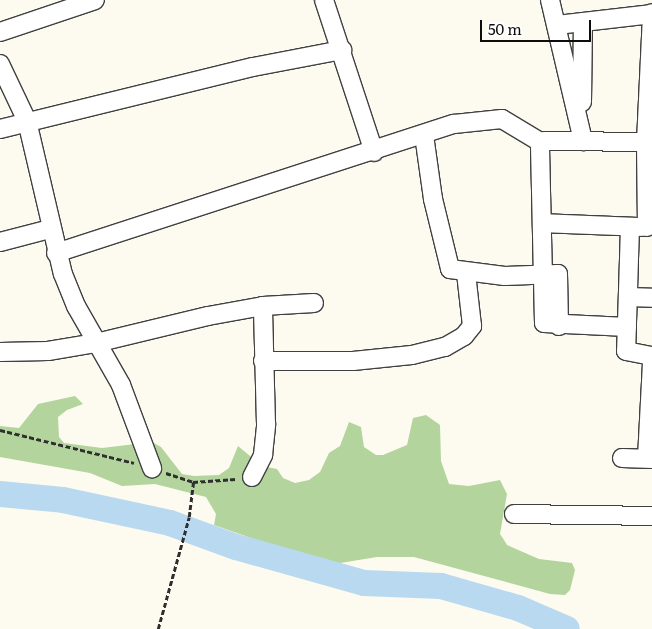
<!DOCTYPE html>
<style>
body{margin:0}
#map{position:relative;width:652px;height:629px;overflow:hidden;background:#fdfbef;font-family:Literata,serif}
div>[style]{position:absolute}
.forest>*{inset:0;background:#b3d49d}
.river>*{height:26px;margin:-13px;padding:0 13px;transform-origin:13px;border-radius:13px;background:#b9d9f0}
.path>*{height:2.5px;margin-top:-1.25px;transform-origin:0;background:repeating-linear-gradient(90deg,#2f2f2f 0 5px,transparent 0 7.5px)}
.roads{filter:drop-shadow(1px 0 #404040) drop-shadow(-1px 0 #404040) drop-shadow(0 1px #404040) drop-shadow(0 -1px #404040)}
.street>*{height:18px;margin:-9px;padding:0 9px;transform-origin:9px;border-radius:9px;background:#fff}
span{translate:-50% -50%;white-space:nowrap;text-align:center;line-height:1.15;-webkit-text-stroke:5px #fff;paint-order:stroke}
.scale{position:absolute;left:480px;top:20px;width:111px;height:22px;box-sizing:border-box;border:2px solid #0d0d0d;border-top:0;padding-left:6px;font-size:15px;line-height:18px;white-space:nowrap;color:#0d0d0d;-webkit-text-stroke:4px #fff;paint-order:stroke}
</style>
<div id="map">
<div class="forest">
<i style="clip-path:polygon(75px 396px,83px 404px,67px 410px,58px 417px,59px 437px,64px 443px,102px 448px,152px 442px,161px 447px,182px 474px,194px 476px,219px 475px,229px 468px,238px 446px,262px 466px,277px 469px,283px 478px,295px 483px,309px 480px,320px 472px,329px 453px,340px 446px,349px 422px,361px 427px,364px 447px,376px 455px,383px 455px,407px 445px,413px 418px,426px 415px,440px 425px,441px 461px,449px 484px,469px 486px,500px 480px,507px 494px,500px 534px,504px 540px,507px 545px,539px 559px,572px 563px,575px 570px,570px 590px,565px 595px,550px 594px,414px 557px,377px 557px,328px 565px,214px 525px,216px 514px,206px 497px,155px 484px,122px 486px,90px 473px,0 457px,0 426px,19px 428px,38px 404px)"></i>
</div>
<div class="river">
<i style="left:0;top:494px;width:63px;rotate:5.4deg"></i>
<i style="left:63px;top:500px;width:109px;rotate:12.1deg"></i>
<i style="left:170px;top:523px;width:70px;rotate:20deg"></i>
<i style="left:236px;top:547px;width:133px;rotate:15.7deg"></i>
<i style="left:364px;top:583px;width:77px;rotate:2.2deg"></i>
<i style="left:441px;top:586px;width:80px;rotate:15.9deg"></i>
<i style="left:518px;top:608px;width:53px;rotate:23.2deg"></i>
</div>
<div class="path">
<i style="left:0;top:430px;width:138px;rotate:13.8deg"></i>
<i style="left:166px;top:473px;width:28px;rotate:18deg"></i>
<i style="left:193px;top:482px;width:43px;rotate:-4deg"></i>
<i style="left:158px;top:629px;width:116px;rotate:-74.5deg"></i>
<i style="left:189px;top:517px;width:35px;rotate:-83deg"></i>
</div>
<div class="roads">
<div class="street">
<i style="left:324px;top:0;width:160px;rotate:71.8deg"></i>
<i style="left:550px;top:0;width:145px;rotate:76.8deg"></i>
<i style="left:557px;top:25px;width:96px;rotate:-6.6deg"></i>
<i style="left:0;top:32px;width:100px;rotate:-18.6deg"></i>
<i style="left:0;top:64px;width:63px;rotate:64.7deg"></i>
<i style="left:27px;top:121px;width:157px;rotate:76.8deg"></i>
<i style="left:63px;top:274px;width:35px;rotate:68deg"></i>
<i style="left:76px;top:306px;width:91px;rotate:60.3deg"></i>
<i style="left:121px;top:385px;width:89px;rotate:69.5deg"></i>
<i style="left:582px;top:102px;width:80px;rotate:-89.3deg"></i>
<i style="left:0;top:129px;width:260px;rotate:-13.8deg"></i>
<i style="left:253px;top:67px;width:91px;rotate:-10.8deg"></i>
<i style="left:424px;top:135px;width:65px;rotate:82deg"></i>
<i style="left:433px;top:199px;width:72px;rotate:76.3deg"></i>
<i style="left:450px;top:269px;width:55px;rotate:7.3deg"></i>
<i style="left:505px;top:276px;width:53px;rotate:-2.2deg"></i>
<i style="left:558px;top:274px;width:52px;rotate:88.9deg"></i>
<i style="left:542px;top:223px;width:100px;rotate:2.3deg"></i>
<i style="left:630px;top:227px;width:124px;rotate:91.8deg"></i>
<i style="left:626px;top:351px;width:26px;rotate:11deg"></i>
<i style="left:647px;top:227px;width:85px;rotate:-90.7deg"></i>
<i style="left:646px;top:142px;width:129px;rotate:-87.3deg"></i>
<i style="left:0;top:242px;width:52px;rotate:-14.6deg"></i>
<i style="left:56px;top:253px;width:418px;rotate:-18deg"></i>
<i style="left:454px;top:124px;width:48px;rotate:-5.9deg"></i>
<i style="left:502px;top:119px;width:47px;rotate:31deg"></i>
<i style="left:628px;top:297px;width:24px;rotate:2deg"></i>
<i style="left:627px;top:327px;width:83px;rotate:-177.2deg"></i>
<i style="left:544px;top:323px;width:177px;rotate:-91.3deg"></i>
<i style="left:540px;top:146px;width:6px;rotate:-51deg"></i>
<i style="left:544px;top:141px;width:108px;rotate:0.5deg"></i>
<i style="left:0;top:352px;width:48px;rotate:-1.2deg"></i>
<i style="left:48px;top:351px;width:49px;rotate:-9.5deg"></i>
<i style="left:96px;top:343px;width:115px;rotate:-13.6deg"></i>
<i style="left:208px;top:316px;width:56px;rotate:-10.3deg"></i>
<i style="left:263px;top:306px;width:51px;rotate:-3.4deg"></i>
<i style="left:263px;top:361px;width:90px"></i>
<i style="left:353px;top:361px;width:59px;rotate:-5.8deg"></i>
<i style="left:412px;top:355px;width:34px;rotate:-14deg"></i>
<i style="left:445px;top:347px;width:22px;rotate:-30deg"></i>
<i style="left:464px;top:336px;width:13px;rotate:-51deg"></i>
<i style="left:472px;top:326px;width:53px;rotate:-96.5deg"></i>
<i style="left:622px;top:458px;width:30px;rotate:2deg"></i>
<i style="left:647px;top:458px;width:95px;rotate:-87deg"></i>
<i style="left:252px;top:477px;width:25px;rotate:-63deg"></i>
<i style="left:263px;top:455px;width:31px;rotate:-84deg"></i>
<i style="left:266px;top:424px;width:118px;rotate:-91.5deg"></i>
<i style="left:514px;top:514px;width:138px;rotate:0.8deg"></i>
</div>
</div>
<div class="scale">50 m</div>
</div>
